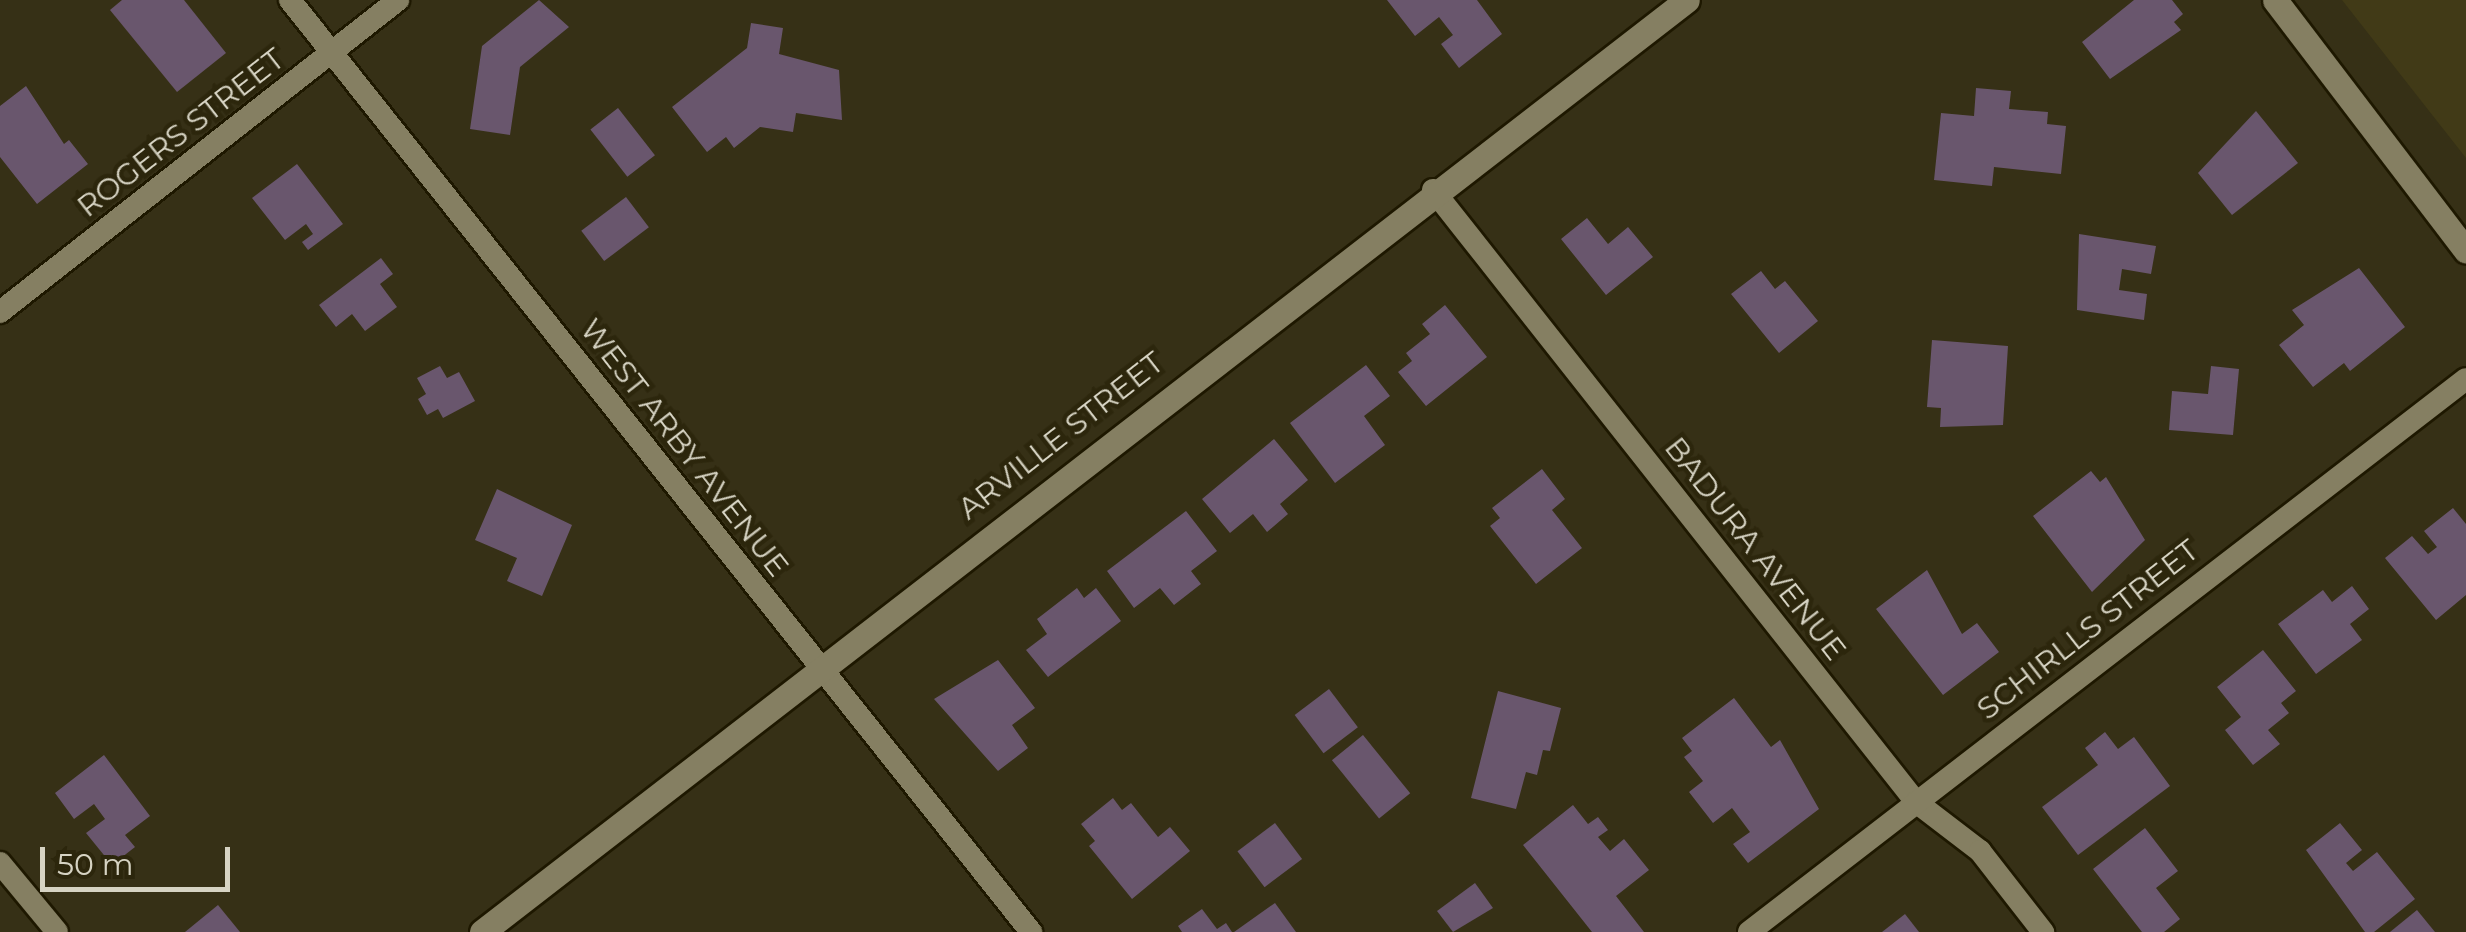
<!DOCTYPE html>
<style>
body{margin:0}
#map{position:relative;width:2466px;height:932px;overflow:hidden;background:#363016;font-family:Montserrat,sans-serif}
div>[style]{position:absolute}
.built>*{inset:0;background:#413a17}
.building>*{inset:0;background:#69566d;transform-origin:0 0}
.roads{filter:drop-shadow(2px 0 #1e1800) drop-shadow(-2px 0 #1e1800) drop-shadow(0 2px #1e1800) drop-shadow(0 -2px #1e1800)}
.street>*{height:22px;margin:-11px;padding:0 11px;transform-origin:11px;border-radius:11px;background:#857f62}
.secondary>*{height:25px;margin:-12.5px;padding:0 12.5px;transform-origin:12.5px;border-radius:12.5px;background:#857f62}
span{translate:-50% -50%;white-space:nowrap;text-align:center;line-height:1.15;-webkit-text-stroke:9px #2c260c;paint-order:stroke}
.street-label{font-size:30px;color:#d6d3c3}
.scale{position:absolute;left:40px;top:847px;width:190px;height:45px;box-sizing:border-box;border:5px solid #d6d3c3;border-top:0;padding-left:12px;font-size:30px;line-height:35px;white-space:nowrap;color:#d6d3c3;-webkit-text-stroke:8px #2c260c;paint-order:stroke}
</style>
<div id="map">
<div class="built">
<i style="clip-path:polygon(2342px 0,2466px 0,2466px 158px)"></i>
</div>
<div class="building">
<i style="clip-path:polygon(122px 0,184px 0,226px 53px,177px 92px,110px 10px)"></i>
<i style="clip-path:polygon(539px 0,569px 27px,520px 67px,510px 135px,470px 129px,482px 46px)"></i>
<i style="clip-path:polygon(1387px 0,1477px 0,1502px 34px,1459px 68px,1441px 44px,1453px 35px,1439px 17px,1415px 36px)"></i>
<i style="clip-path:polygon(2134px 0,2172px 0,2183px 14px,2174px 22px,2181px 30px,2110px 79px,2082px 42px)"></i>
<i style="clip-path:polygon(751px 23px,783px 28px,779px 54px,839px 70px,842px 120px,796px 113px,793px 132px,760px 127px,734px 148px,726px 137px,707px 152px,672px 107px,747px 48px)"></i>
<i style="clip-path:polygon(26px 86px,64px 144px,69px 140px,88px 164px,37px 204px,0 157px,0 106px)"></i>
<i style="clip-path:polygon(1976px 88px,2011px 91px,2009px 109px,2048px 112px,2047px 124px,2066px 126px,2061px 174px,1994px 167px,1992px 186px,1934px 180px,1941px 113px,1974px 116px)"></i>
<i style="left:618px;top:108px;width:60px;height:35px;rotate:52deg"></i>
<i style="clip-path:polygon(2256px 111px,2298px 163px,2232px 215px,2198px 173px)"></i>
<i style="clip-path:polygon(297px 164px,343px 224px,308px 250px,302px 242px,313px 234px,306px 224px,285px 240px,252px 198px)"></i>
<i style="left:626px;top:197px;width:38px;height:56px;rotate:53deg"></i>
<i style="clip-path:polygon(1587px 218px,1608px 244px,1628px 227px,1653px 257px,1606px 295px,1561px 239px)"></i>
<i style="clip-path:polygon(2079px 234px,2156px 246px,2151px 274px,2122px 269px,2119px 290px,2147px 294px,2144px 320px,2077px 310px)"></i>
<i style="clip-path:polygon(381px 258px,393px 274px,380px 284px,397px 307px,365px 331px,352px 314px,336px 327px,319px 305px)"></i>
<i style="clip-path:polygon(2359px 268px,2405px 327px,2350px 371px,2344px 363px,2313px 387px,2279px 345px,2304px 325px,2292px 310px)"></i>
<i style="clip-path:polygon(1761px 271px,1775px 289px,1785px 281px,1818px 321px,1779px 353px,1731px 294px)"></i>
<i style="clip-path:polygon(1445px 305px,1487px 357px,1426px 406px,1398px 372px,1412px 361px,1406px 353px,1430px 334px,1422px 324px)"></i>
<i style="clip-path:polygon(1932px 340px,2008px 346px,2003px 425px,1940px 427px,1941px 408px,1927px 407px)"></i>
<i style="clip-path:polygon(1366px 365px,1390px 396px,1364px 416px,1385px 445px,1335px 483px,1290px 423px)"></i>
<i style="clip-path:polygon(440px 366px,447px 378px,459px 372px,475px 401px,443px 418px,438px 409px,427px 415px,418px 399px,426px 394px,417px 378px)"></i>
<i style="clip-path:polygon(2211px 366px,2239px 369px,2233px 435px,2169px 430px,2172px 391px,2208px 394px)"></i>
<i style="clip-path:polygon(1274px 439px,1308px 480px,1280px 504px,1288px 514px,1267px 532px,1253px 514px,1230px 533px,1202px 499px)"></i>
<i style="clip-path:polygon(1542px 469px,1565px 499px,1552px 510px,1582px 548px,1536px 584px,1490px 526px,1500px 518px,1492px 508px)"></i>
<i style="clip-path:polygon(2091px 471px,2100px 482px,2106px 477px,2145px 540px,2092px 592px,2033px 516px)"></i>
<i style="clip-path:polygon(497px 489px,572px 525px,542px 596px,507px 581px,517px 558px,475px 540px)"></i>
<i style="clip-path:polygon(2453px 508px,2466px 524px,2466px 595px,2436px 620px,2385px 558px,2412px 536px,2428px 554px,2437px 547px,2424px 531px)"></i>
<i style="clip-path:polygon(1186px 511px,1217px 551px,1191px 571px,1201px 584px,1174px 605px,1160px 588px,1134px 608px,1107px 571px)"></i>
<i style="clip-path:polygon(1927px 570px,1962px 634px,1977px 623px,1999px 652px,1943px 695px,1876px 609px)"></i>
<i style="clip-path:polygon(2352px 586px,2369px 609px,2350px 624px,2362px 640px,2316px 674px,2278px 624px,2323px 590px,2332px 602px)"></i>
<i style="clip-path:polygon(1077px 588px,1084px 598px,1096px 588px,1121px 621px,1048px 677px,1026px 650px,1047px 634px,1037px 619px)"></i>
<i style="clip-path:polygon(2263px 650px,2296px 691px,2281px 703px,2289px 713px,2268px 730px,2280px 744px,2253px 765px,2225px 730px,2241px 717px,2217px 687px)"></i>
<i style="clip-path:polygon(998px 660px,1035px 708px,1012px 725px,1028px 748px,998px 771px,934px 699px)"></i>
<i style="left:1329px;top:689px;width:48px;height:43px;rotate:53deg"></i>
<i style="clip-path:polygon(1498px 691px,1561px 708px,1550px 751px,1543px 750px,1537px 775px,1526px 772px,1516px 809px,1471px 798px)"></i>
<i style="clip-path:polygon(1734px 698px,1771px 747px,1780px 740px,1819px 809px,1748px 863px,1733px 844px,1750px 832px,1732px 808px,1713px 823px,1689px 792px,1703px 781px,1684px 757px,1692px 751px,1682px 738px)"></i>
<i style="clip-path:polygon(2105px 732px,2118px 749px,2134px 737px,2170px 786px,2078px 855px,2042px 807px,2098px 765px,2085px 748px)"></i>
<i style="left:1363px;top:735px;width:75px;height:40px;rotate:51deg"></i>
<i style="clip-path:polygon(104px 755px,150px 816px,125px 835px,135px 847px,112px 865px,86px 833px,105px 819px,94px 804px,74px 819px,55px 793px)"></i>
<i style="clip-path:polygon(1113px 798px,1122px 810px,1131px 803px,1158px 837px,1170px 827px,1190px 851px,1132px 899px,1089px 846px,1095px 841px,1081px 824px)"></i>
<i style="clip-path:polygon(1573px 805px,1588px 824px,1598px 817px,1608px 830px,1598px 837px,1610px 851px,1624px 839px,1649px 870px,1616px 896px,1644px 932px,1592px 932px,1523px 845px)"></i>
<i style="left:1275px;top:823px;width:45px;height:47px;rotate:53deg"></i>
<i style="clip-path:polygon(2340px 823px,2362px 850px,2346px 863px,2353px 871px,2377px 852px,2415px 899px,2374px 932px,2365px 932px,2306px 850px)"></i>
<i style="clip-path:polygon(2145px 828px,2178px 871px,2156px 888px,2180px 919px,2164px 932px,2142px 932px,2093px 869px)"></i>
<i style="clip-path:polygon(1475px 883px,1493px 908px,1453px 932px,1437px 911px)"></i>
<i style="clip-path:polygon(1275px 903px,1296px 932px,1234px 932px)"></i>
<i style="clip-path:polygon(218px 905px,240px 932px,185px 932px)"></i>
<i style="clip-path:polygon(1202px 909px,1217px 929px,1226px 923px,1232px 932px,1182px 932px,1178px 926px)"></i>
<i style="clip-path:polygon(2417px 910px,2435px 932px,2390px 932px)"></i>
<i style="clip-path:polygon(1905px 914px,1919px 932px,1882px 932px)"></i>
</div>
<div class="roads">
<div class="street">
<i style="left:290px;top:0;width:1191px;rotate:51.51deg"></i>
<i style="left:1433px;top:190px;width:780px;rotate:51.72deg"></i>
<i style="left:1916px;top:802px;width:81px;rotate:37.4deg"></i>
<i style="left:1980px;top:851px;width:103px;rotate:52.1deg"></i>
<i style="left:0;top:312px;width:506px;rotate:-38.09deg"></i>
<i style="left:0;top:863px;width:89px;rotate:50.4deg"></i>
<i style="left:1749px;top:932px;width:905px;rotate:-37.64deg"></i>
</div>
<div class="secondary">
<i style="left:2275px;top:0;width:315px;rotate:52.7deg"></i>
<i style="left:482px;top:932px;width:1523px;rotate:-37.72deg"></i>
</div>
</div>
<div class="street-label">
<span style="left:181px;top:133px;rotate:-38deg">ROGERS STREET</span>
<span style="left:1061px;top:436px;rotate:-38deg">ARVILLE STREET</span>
<span style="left:684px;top:448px;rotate:52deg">WEST ARBY AVENUE</span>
<span style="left:1755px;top:549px;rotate:52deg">BADURA AVENUE</span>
<span style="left:2088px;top:630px;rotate:-38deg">SCHIRLLS STREET</span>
</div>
<div class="scale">50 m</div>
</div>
